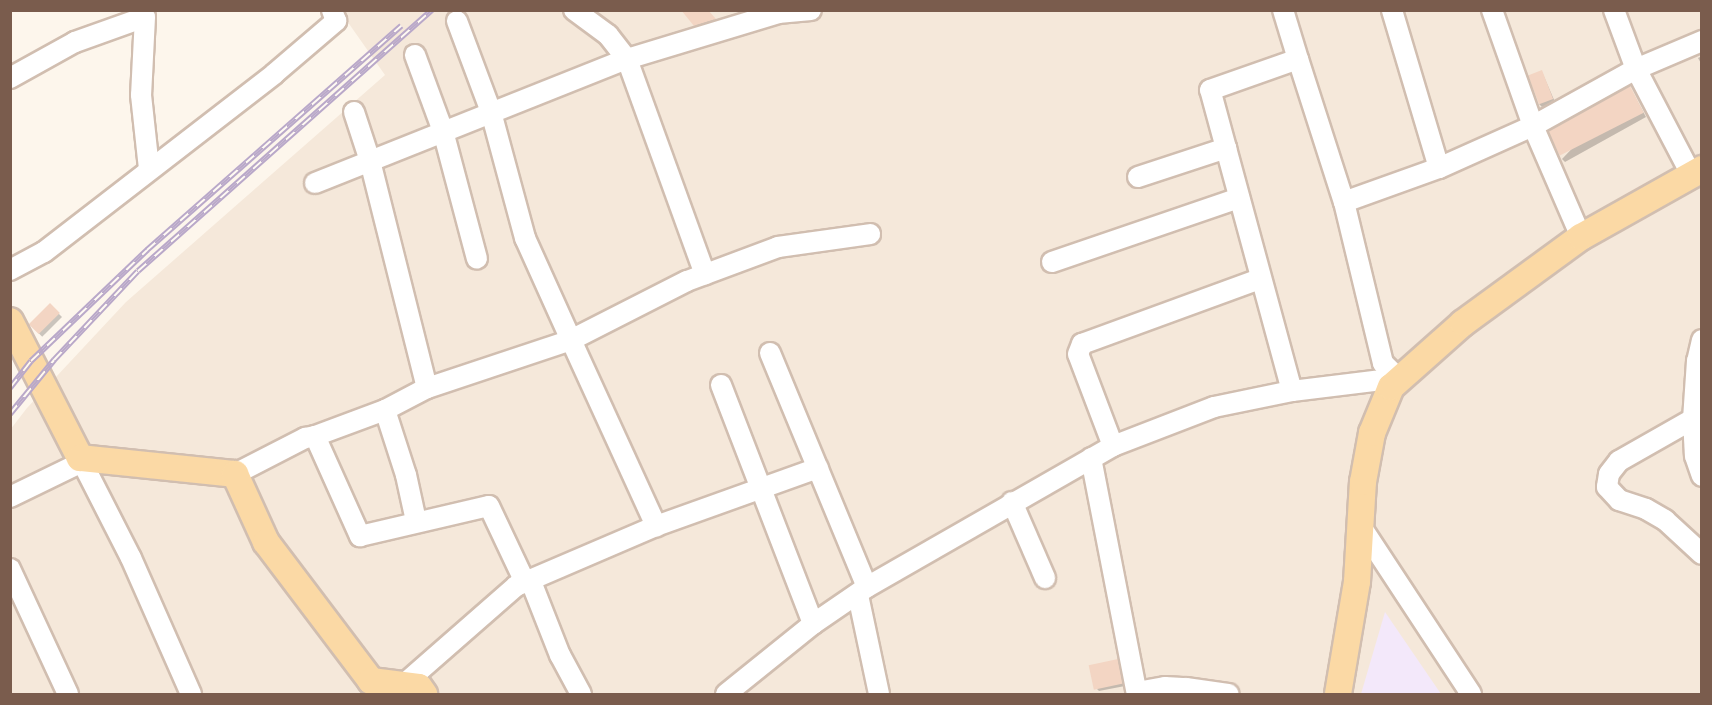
<!DOCTYPE html>
<style>
body{margin:0}
#map{position:relative;width:1712px;height:705px;overflow:hidden;background:#fdf6ec;font-family:"Fira Sans Condensed",sans-serif}
div>[style]{position:absolute}
.residential>*{inset:0;background:#f5e8da}
.education>*{inset:0;background:#f3e8fa}
.shadow>*{inset:0;background:#0003;transform-origin:0 0}
.building>*{inset:0;background:#f3d5c3;transform-origin:0 0}
.roads{filter:drop-shadow(2px 0 #d1beb0) drop-shadow(-2px 0 #d1beb0) drop-shadow(0 2px #d1beb0) drop-shadow(0 -2px #d1beb0)}
.minor>*{height:20px;margin:-10px;padding:0 10px;transform-origin:10px;border-radius:10px;background:#fff}
.major>*{height:26px;margin:-13px;padding:0 13px;transform-origin:13px;border-radius:13px;background:#fbd9a5}
.rail>*{height:6px;margin-top:-3px;transform-origin:0;background:repeating-linear-gradient(90deg,#fffaf3 0 11px,#b9a8c9 0 22px);box-sizing:border-box;border-block:2px solid #b9a8c9}
span{translate:-50% -50%;white-space:nowrap;text-align:center;line-height:1.15;-webkit-text-stroke:4.5px #fffaf3;paint-order:stroke}
.frame{position:absolute;inset:0;border:12px solid #7a5c4d;pointer-events:none}
</style>
<div id="map">
<div class="residential">
<i style="clip-path:polygon(340px 11px,1701px 11px,1701px 694px,11px 694px,10px 430px,27px 408px,126px 302px,385px 75px)"></i>
</div>
<div class="education">
<i style="clip-path:polygon(1385px 612px,1441px 694px,1361px 694px)"></i>
</div>
<div class="shadow">
<i style="clip-path:polygon(707px 10px,717px 23px,699px 28px,683px 11px)"></i>
<i style="clip-path:polygon(1702px 56px,1702px 65px,1698px 58px)"></i>
<i style="clip-path:polygon(1542px 72px,1555px 102px,1542px 107px,1539px 104px)"></i>
<i style="clip-path:polygon(1630px 88px,1646px 117px,1565px 162px,1562px 159px)"></i>
<i style="left:50px;top:305px;width:17px;height:28px;rotate:45deg"></i>
<i style="clip-path:polygon(1117px 661px,1125px 686px,1099px 691px,1096px 688px)"></i>
</div>
<div class="building">
<i style="clip-path:polygon(681px 10px,708px 10px,716px 19px,694px 26px)"></i>
<i style="left:1542px;top:70px;width:31px;height:15px;rotate:69deg"></i>
<i style="left:1630px;top:86px;width:30px;height:94px;rotate:63deg"></i>
<i style="left:50px;top:303px;width:14px;height:30px;rotate:45deg"></i>
<i style="left:1118px;top:659px;width:25px;height:30px;rotate:78deg"></i>
</div>
<div class="roads">
<div class="minor">
<i style="left:574px;top:10px;width:42px;rotate:36.3deg"></i>
<i style="left:608px;top:35px;width:31px;rotate:52deg"></i>
<i style="left:627px;top:59px;width:229px;rotate:70.1deg"></i>
<i style="left:1283px;top:10px;width:51px;rotate:73deg"></i>
<i style="left:1492px;top:10px;width:123px;rotate:70.5deg"></i>
<i style="left:1533px;top:126px;width:118px;rotate:-29deg"></i>
<i style="left:1636px;top:69px;width:119px;rotate:62.4deg"></i>
<i style="left:1614px;top:10px;width:63px;rotate:69.6deg"></i>
<i style="left:1636px;top:69px;width:72px;rotate:-23deg"></i>
<i style="left:457px;top:21px;width:97px;rotate:69.5deg"></i>
<i style="left:491px;top:112px;width:131px;rotate:74.9deg"></i>
<i style="left:525px;top:238px;width:112px;rotate:65.7deg"></i>
<i style="left:571px;top:340px;width:130px;rotate:-27deg"></i>
<i style="left:687px;top:281px;width:97px;rotate:-20.5deg"></i>
<i style="left:778px;top:247px;width:93px;rotate:-8deg"></i>
<i style="left:415px;top:55px;width:81px;rotate:69.8deg"></i>
<i style="left:443px;top:131px;width:132px;rotate:75.1deg"></i>
<i style="left:10px;top:78px;width:74px;rotate:-29deg"></i>
<i style="left:75px;top:42px;width:74px;rotate:-19.7deg"></i>
<i style="left:145px;top:17px;width:78px;rotate:92.9deg"></i>
<i style="left:141px;top:95px;width:74px;rotate:83.8deg"></i>
<i style="left:354px;top:112px;width:52px;rotate:71.9deg"></i>
<i style="left:370px;top:161px;width:234px;rotate:75.9deg"></i>
<i style="left:427px;top:388px;width:152px;rotate:-18.4deg"></i>
<i style="left:571px;top:340px;width:205px;rotate:65.4deg"></i>
<i style="left:1439px;top:168px;width:103px;rotate:-24.1deg"></i>
<i style="left:1533px;top:126px;width:121px;rotate:66.6deg"></i>
<i style="left:1138px;top:177px;width:93px;rotate:-18.2deg"></i>
<i style="left:315px;top:183px;width:336px;rotate:-21.7deg"></i>
<i style="left:627px;top:59px;width:158px;rotate:-16.9deg"></i>
<i style="left:778px;top:13px;width:33px;rotate:-5deg"></i>
<i style="left:1344px;top:202px;width:101px;rotate:-19.7deg"></i>
<i style="left:1439px;top:168px;width:165px;rotate:-106.6deg"></i>
<i style="left:1052px;top:262px;width:198px;rotate:-18.9deg"></i>
<i style="left:10px;top:270px;width:38px;rotate:-28deg"></i>
<i style="left:44px;top:252px;width:291px;rotate:-37.7deg"></i>
<i style="left:274px;top:74px;width:82px;rotate:-40.5deg"></i>
<i style="left:336px;top:21px;width:12px;rotate:-110deg"></i>
<i style="left:1702px;top:340px;width:22px;rotate:103deg"></i>
<i style="left:1697px;top:361px;width:58px;rotate:93.9deg"></i>
<i style="left:1693px;top:419px;width:37px;rotate:87deg"></i>
<i style="left:1695px;top:456px;width:21px;rotate:71deg"></i>
<i style="left:770px;top:353px;width:253px;rotate:67.5deg"></i>
<i style="left:721px;top:385px;width:256px;rotate:68.9deg"></i>
<i style="left:1292px;top:391px;width:312px;rotate:-105.2deg"></i>
<i style="left:1210px;top:90px;width:93px;rotate:-19.4deg"></i>
<i style="left:1298px;top:59px;width:150px;rotate:72.2deg"></i>
<i style="left:1344px;top:202px;width:166px;rotate:76.4deg"></i>
<i style="left:1383px;top:363px;width:21px;rotate:45deg"></i>
<i style="left:385px;top:410px;width:68px;rotate:72.1deg"></i>
<i style="left:406px;top:475px;width:47px;rotate:77.7deg"></i>
<i style="left:1702px;top:420px;width:9px;rotate:-174deg"></i>
<i style="left:1693px;top:419px;width:85px;rotate:150.4deg"></i>
<i style="left:1619px;top:461px;width:16px;rotate:128deg"></i>
<i style="left:1609px;top:474px;width:13px;rotate:99deg"></i>
<i style="left:1607px;top:487px;width:18px;rotate:47deg"></i>
<i style="left:1619px;top:500px;width:28px;rotate:18deg"></i>
<i style="left:1646px;top:509px;width:22px;rotate:30deg"></i>
<i style="left:1665px;top:520px;width:50px;rotate:42.6deg"></i>
<i style="left:315px;top:436px;width:75px;rotate:-20.4deg"></i>
<i style="left:385px;top:410px;width:47px;rotate:-27.6deg"></i>
<i style="left:1113px;top:446px;width:98px;rotate:-110.8deg"></i>
<i style="left:1078px;top:354px;width:11px;rotate:-68deg"></i>
<i style="left:1082px;top:344px;width:189px;rotate:-20.1deg"></i>
<i style="left:80px;top:458px;width:112px;rotate:63deg"></i>
<i style="left:131px;top:558px;width:149px;rotate:66.2deg"></i>
<i style="left:1091px;top:458px;width:240px;rotate:79deg"></i>
<i style="left:235px;top:474px;width:79px;rotate:-27.2deg"></i>
<i style="left:305px;top:438px;width:10px;rotate:-11deg"></i>
<i style="left:315px;top:436px;width:110px;rotate:65.8deg"></i>
<i style="left:360px;top:536px;width:132px;rotate:-13.1deg"></i>
<i style="left:489px;top:506px;width:84px;rotate:64.7deg"></i>
<i style="left:10px;top:497px;width:80px;rotate:-25.9deg"></i>
<i style="left:1012px;top:502px;width:83px;rotate:66.5deg"></i>
<i style="left:1360px;top:525px;width:202px;rotate:56.7deg"></i>
<i style="left:10px;top:569px;width:138px;rotate:65.1deg"></i>
<i style="left:530px;top:579px;width:82px;rotate:68.5deg"></i>
<i style="left:560px;top:655px;width:44px;rotate:61.7deg"></i>
<i style="left:858px;top:595px;width:101px;rotate:78deg"></i>
<i style="left:403px;top:685px;width:150px;rotate:-41.2deg"></i>
<i style="left:516px;top:586px;width:152px;rotate:-23.2deg"></i>
<i style="left:656px;top:526px;width:172px;rotate:-19.7deg"></i>
<i style="left:1137px;top:692px;width:28px;rotate:-10deg"></i>
<i style="left:1165px;top:687px;width:22px;rotate:3deg"></i>
<i style="left:1187px;top:688px;width:42px;rotate:8.1deg"></i>
<i style="left:726px;top:694px;width:112px;rotate:-38.8deg"></i>
<i style="left:813px;top:624px;width:65px;rotate:-34.4deg"></i>
<i style="left:867px;top:587px;width:284px;rotate:-29.8deg"></i>
<i style="left:1113px;top:446px;width:108px;rotate:-21.1deg"></i>
<i style="left:1214px;top:407px;width:80px;rotate:-11.6deg"></i>
<i style="left:1292px;top:391px;width:107px;rotate:-7deg"></i>
</div>
<div class="major">
<i style="left:10px;top:321px;width:154px;rotate:62.9deg"></i>
<i style="left:80px;top:458px;width:156px;rotate:5.9deg"></i>
<i style="left:235px;top:474px;width:75px;rotate:65.5deg"></i>
<i style="left:266px;top:542px;width:174px;rotate:52.9deg"></i>
<i style="left:371px;top:681px;width:48px;rotate:7.1deg"></i>
<i style="left:419px;top:687px;width:9px;rotate:54deg"></i>
<i style="left:1338px;top:694px;width:114px;rotate:-80.4deg"></i>
<i style="left:1357px;top:582px;width:100px;rotate:-86.6deg"></i>
<i style="left:1363px;top:482px;width:50px;rotate:-79.6deg"></i>
<i style="left:1372px;top:433px;width:50px;rotate:-67.6deg"></i>
<i style="left:1391px;top:387px;width:96px;rotate:-41.6deg"></i>
<i style="left:1463px;top:323px;width:146px;rotate:-36.1deg"></i>
<i style="left:1581px;top:237px;width:139px;rotate:-29.3deg"></i>
</div>
</div>
<div class="rail">
<i style="left:10px;top:388px;width:34px;rotate:-52deg"></i>
<i style="left:31px;top:361px;width:161px;rotate:-43.7deg"></i>
<i style="left:147px;top:250px;width:339px;rotate:-41.4deg"></i>
<i style="left:10px;top:414px;width:70px;rotate:-50.8deg"></i>
<i style="left:54px;top:360px;width:122px;rotate:-46.7deg"></i>
<i style="left:138px;top:271px;width:393px;rotate:-41.6deg"></i>
</div>
<div class="frame"></div>
</div>
